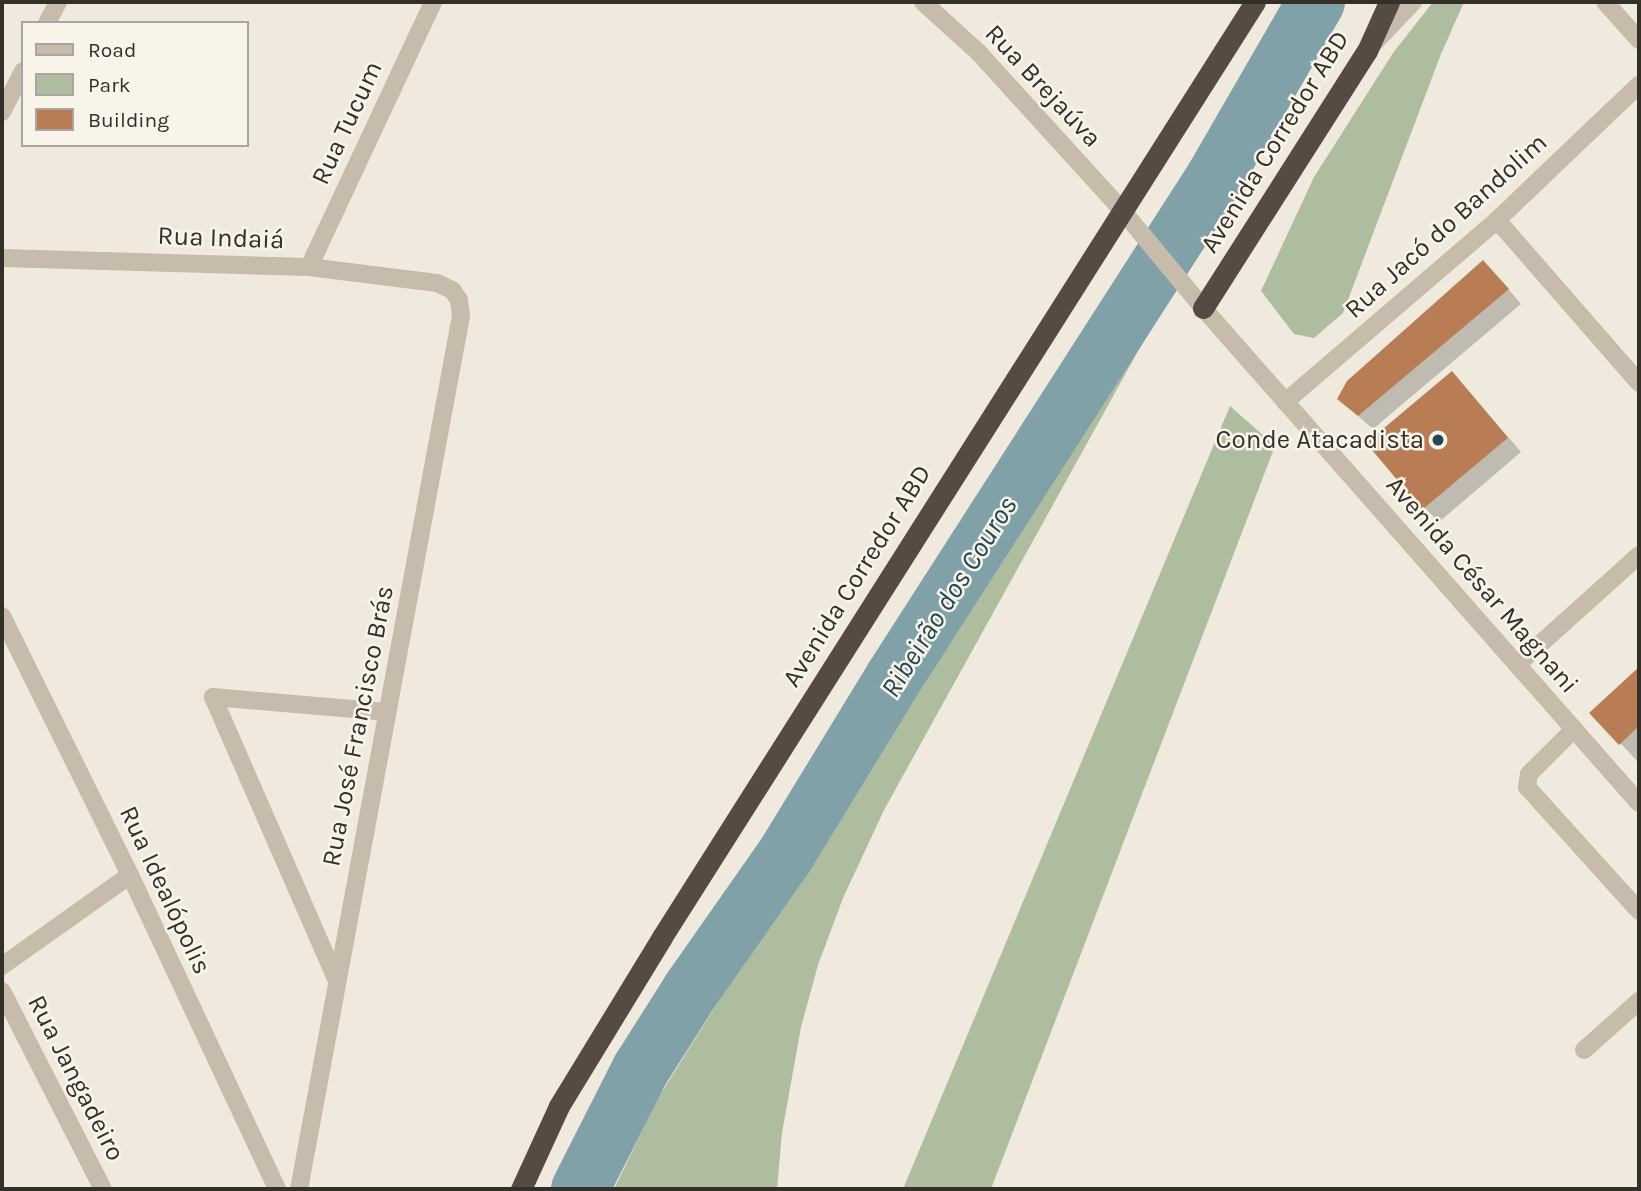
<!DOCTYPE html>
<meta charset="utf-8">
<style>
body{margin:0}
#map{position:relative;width:1641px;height:1191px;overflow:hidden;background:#f0eade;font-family:Karla,sans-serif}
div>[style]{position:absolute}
.green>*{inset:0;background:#aebda0}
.shadow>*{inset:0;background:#0003}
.river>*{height:58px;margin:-29px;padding:0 29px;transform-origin:29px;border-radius:29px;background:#81a1a9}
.building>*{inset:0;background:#b87d54;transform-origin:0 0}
.minor>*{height:18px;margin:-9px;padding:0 9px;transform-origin:9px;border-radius:9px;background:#c7bcac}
.highway>*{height:21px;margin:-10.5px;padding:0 10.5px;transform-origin:10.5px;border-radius:10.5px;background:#554b42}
.dots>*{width:19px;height:19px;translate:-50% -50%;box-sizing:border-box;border:4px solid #f8f4ea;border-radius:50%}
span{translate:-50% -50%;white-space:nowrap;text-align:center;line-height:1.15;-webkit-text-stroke:5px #f8f4ea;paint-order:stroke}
.street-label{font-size:26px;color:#352f2a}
.poi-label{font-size:26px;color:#352f2a}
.right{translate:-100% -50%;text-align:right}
.water-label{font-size:28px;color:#244752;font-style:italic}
.frame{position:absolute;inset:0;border:4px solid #352f2a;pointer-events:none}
.legend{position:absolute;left:21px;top:21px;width:228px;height:126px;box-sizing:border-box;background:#f8f4ea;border:2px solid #aaa59d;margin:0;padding:9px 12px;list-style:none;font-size:21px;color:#352f2a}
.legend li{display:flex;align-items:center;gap:14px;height:35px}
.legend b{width:35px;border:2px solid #aaa59d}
</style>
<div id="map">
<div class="green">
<i style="clip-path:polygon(1433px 2px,1464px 2px,1441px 54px,1343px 313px,1314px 338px,1294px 334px,1261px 291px,1314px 177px,1393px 53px)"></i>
<i style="clip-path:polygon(1132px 326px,1147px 335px,884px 810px,843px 898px,818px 965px,801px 1027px,782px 1133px,777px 1189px,614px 1189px,657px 1100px,744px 960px,836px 822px)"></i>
<i style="clip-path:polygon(1230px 406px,1275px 446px,991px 1189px,903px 1189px)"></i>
</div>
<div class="shadow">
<i style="clip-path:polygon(1497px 276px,1521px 304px,1373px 429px,1339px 399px)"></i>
<i style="clip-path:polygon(1465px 387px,1521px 452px,1439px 522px,1425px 508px)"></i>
<i style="clip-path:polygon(1639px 669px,1639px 761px,1638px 762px,1592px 713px)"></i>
</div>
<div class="river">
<i style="left:580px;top:1189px;width:135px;rotate:-63.1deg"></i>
<i style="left:641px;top:1069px;width:93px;rotate:-57.7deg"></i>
<i style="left:691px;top:990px;width:164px;rotate:-55deg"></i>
<i style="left:785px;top:856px;width:207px;rotate:-58.6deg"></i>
<i style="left:893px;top:679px;width:596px;rotate:-57.32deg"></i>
<i style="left:1215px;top:177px;width:202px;rotate:-60deg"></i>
</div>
<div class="building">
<i style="clip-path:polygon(1483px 260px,1509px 289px,1358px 416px,1337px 399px,1347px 381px)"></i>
<i style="left:1452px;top:371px;width:87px;height:112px;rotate:50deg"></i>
<i style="clip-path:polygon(1639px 667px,1639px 726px,1619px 745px,1589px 713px)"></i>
</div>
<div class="minor">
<i style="left:923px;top:2px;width:76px;rotate:42.3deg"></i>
<i style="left:979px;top:53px;width:212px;rotate:47.7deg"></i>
<i style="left:1122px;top:210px;width:127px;rotate:50.4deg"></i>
<i style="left:1203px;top:308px;width:660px;rotate:48.63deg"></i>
<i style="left:1605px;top:2px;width:51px;rotate:48.2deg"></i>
<i style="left:47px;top:23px;width:24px;rotate:-62deg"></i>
<i style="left:1374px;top:43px;width:57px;rotate:-46.4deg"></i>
<i style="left:2px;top:112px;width:46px;rotate:-62.9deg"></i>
<i style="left:1497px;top:220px;width:216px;rotate:48.9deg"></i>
<i style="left:2px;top:258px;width:307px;rotate:1.7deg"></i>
<i style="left:309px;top:267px;width:129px;rotate:7.1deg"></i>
<i style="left:437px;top:283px;width:17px;rotate:25deg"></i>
<i style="left:452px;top:290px;width:12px;rotate:55deg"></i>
<i style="left:459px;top:300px;width:16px;rotate:83deg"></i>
<i style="left:461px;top:316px;width:888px;rotate:100.51deg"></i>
<i style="left:309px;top:267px;width:293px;rotate:-64.9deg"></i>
<i style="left:1285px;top:402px;width:279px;rotate:-40.6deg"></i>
<i style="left:1497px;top:220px;width:196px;rotate:-43.6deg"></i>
<i style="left:2px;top:616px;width:289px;rotate:63.7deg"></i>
<i style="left:130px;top:875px;width:347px;rotate:64.9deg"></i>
<i style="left:1517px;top:665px;width:164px;rotate:-42deg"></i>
<i style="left:1574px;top:729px;width:64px;rotate:135deg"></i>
<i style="left:1529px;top:774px;width:13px;rotate:99deg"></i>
<i style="left:1527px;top:787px;width:167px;rotate:47.9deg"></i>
<i style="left:2px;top:966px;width:157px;rotate:-35.4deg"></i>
<i style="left:337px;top:981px;width:310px;rotate:-113.6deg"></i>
<i style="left:213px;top:697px;width:175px;rotate:4.9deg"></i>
<i style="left:2px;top:991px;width:222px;rotate:63deg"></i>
<i style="left:1584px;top:1050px;width:74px;rotate:-41.7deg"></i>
</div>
<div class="highway">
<i style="left:1203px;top:308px;width:305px;rotate:-57.5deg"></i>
<i style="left:1367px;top:51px;width:54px;rotate:-65.8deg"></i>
<i style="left:521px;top:1189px;width:91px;rotate:-65.4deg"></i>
<i style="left:559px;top:1106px;width:198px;rotate:-58.6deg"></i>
<i style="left:662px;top:937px;width:1107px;rotate:-57.62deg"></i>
</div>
<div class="dots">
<i style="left:1438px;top:440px;background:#244752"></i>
</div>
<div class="street-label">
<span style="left:1043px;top:86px;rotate:47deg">Rua Brejaúva</span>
<span style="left:347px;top:123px;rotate:-65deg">Rua Tucum</span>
<span style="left:1275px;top:142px;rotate:-58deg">Avenida Corredor ABD</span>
<span style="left:1446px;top:226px;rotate:-42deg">Rua Jacó do Bandolim</span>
<span style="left:221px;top:238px;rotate:2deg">Rua Indaiá</span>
<span style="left:857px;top:576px;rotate:-58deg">Avenida Corredor ABD</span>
<span style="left:1482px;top:585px;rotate:49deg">Avenida César Magnani</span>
<span style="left:358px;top:726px;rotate:-79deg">Rua José Francisco Brás</span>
<span style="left:165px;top:890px;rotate:65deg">Rua Idealópolis</span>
<span style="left:76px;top:1078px;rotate:63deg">Rua Jangadeiro</span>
</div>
<div class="poi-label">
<span class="right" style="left:1424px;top:440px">Conde Atacadista</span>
</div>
<div class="water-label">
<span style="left:949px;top:597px;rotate:-58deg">Ribeirão dos Couros</span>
</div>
<div class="frame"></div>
<ul class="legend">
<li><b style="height:9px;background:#c7bcac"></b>Road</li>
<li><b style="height:19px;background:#aebda0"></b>Park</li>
<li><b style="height:19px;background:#b87d54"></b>Building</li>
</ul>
</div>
